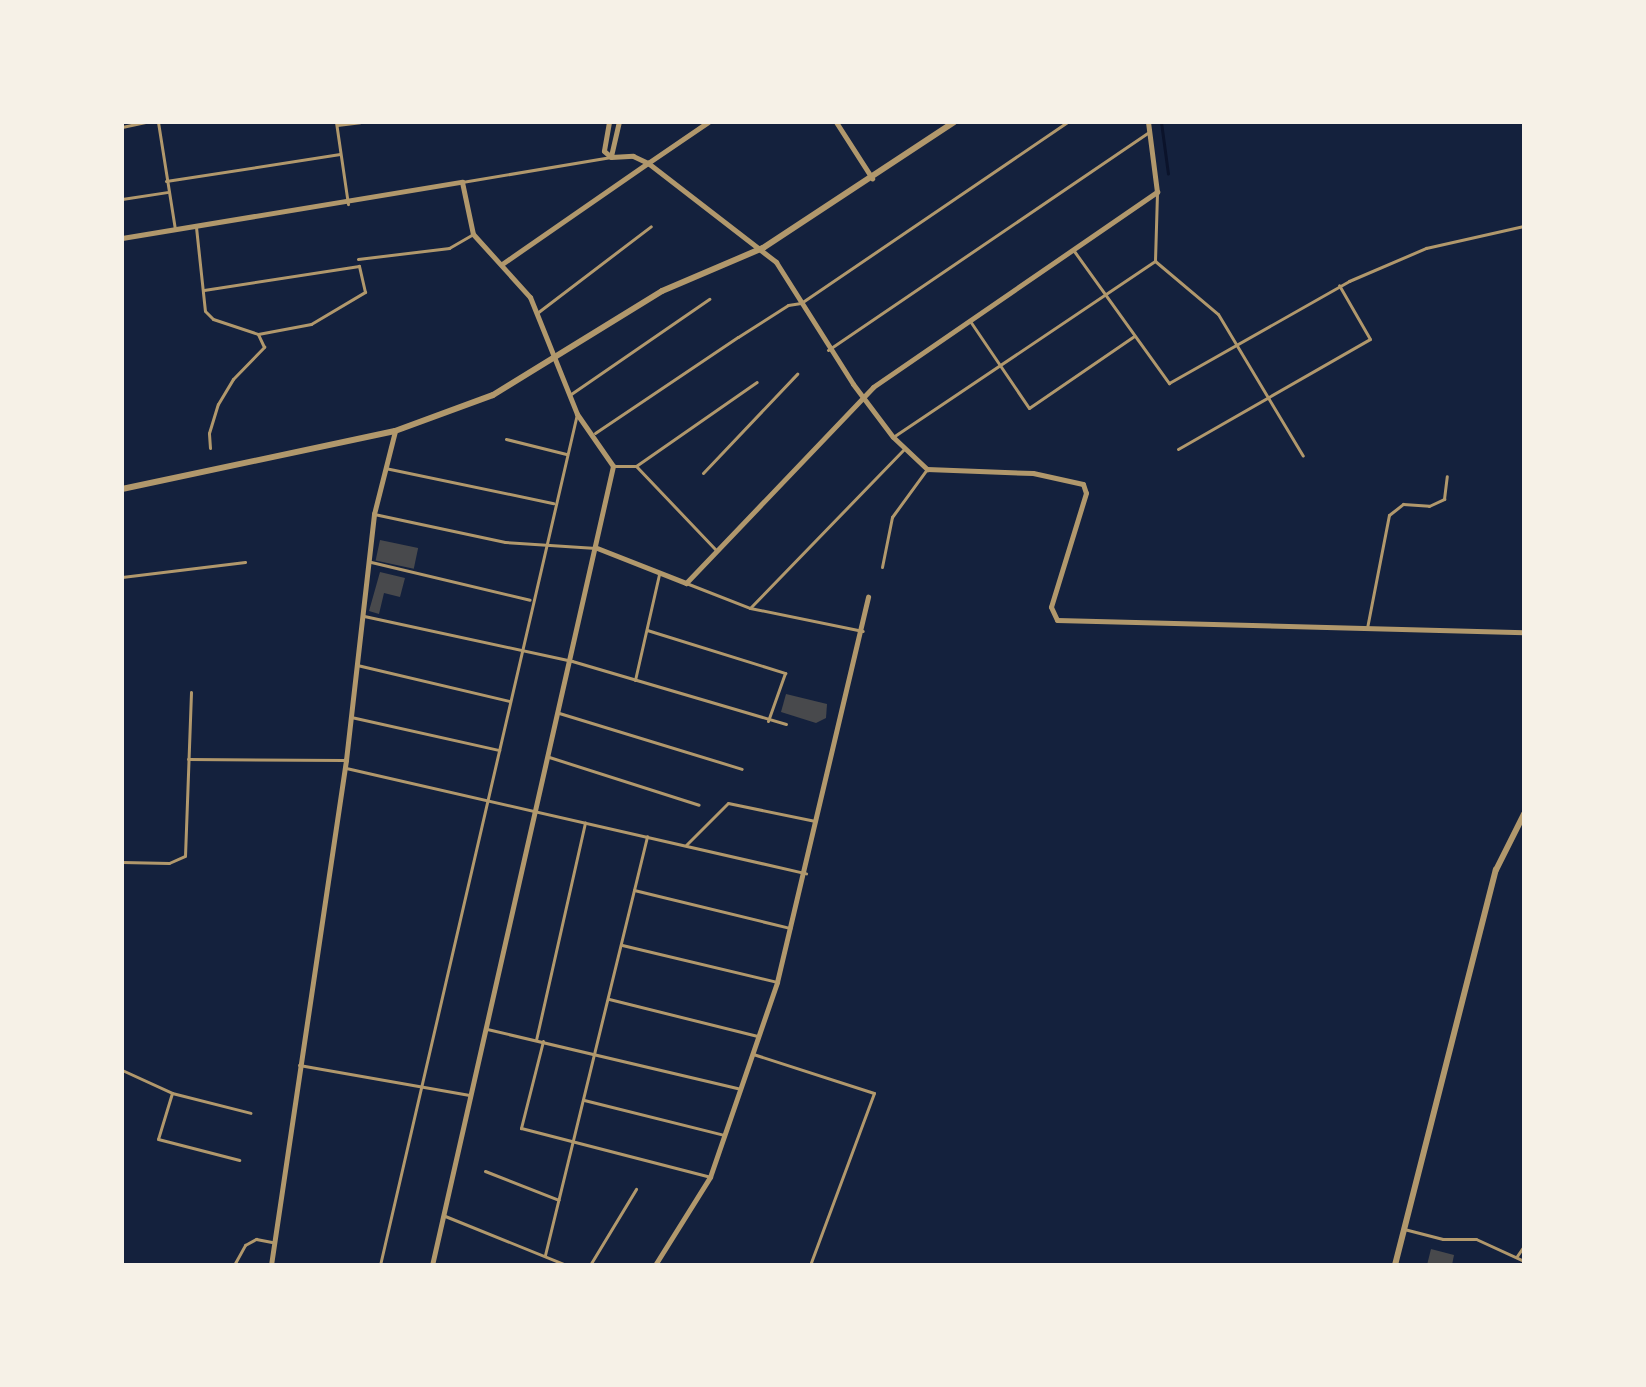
<!DOCTYPE html>
<style>
body{margin:0}
#map{position:relative;width:1646px;height:1387px;overflow:hidden;background:#14213d;font-family:Merriweather,serif}
div>[style]{position:absolute}
.stream>*{height:3px;margin:-1.5px;padding:0 1.5px;transform-origin:1.5px;border-radius:1.5px;background:#0b132b}
.building>*{inset:0;background:#48494c;transform-origin:0 0}
.service>*{height:3px;margin:-1.5px;padding:0 1.5px;transform-origin:1.5px;border-radius:1.5px;background:#b1986c}
.minor>*{height:5px;margin:-2.5px;padding:0 2.5px;transform-origin:2.5px;border-radius:2.5px;background:#b1986c}
.tertiary>*{height:6px;margin:-3px;padding:0 3px;transform-origin:3px;border-radius:3px;background:#b1986c}
span{translate:-50% -50%;white-space:nowrap;text-align:center;line-height:1.15;-webkit-text-stroke:6px #f6f1e7;paint-order:stroke}
.frame{position:absolute;inset:0;border:124px solid #f6f1e7;pointer-events:none}
</style>
<div id="map">
<div class="stream">
<i style="left:1161px;top:122px;width:52px;rotate:82.3deg"></i>
</div>
<div class="building">
<i style="left:380px;top:540px;width:39px;height:21px;rotate:12deg"></i>
<i style="clip-path:polygon(380px 572px,405px 578px,400px 597px,384px 593px,379px 614px,369px 611px)"></i>
<i style="clip-path:polygon(786px 694px,827px 704px,826px 718px,816px 723px,781px 712px)"></i>
<i style="clip-path:polygon(1431px 1249px,1454px 1255px,1452px 1265px,1427px 1265px)"></i>
</div>
<div class="service">
<i style="left:158px;top:122px;width:108px;rotate:81deg"></i>
<i style="left:336px;top:122px;width:83px;rotate:81.7deg"></i>
<i style="left:337px;top:125px;width:23px;rotate:-7deg"></i>
<i style="left:122px;top:127px;width:25px;rotate:-12deg"></i>
<i style="left:166px;top:181px;width:176px;rotate:-8.8deg"></i>
<i style="left:462px;top:182px;width:151px;rotate:-9.5deg"></i>
<i style="left:1157px;top:193px;width:68px;rotate:91.7deg"></i>
<i style="left:1155px;top:261px;width:82px;rotate:40.1deg"></i>
<i style="left:1218px;top:314px;width:165px;rotate:59.1deg"></i>
<i style="left:122px;top:199px;width:47px;rotate:-8.7deg"></i>
<i style="left:196px;top:227px;width:84px;rotate:83.9deg"></i>
<i style="left:205px;top:311px;width:11px;rotate:45deg"></i>
<i style="left:213px;top:319px;width:47px;rotate:18.4deg"></i>
<i style="left:258px;top:334px;width:54px;rotate:-10.7deg"></i>
<i style="left:311px;top:324px;width:63px;rotate:-30.7deg"></i>
<i style="left:365px;top:292px;width:27px;rotate:-103deg"></i>
<i style="left:359px;top:266px;width:157px;rotate:171.2deg"></i>
<i style="left:1074px;top:251px;width:163px;rotate:54.3deg"></i>
<i style="left:1169px;top:383px;width:207px;rotate:-29.5deg"></i>
<i style="left:1349px;top:281px;width:84px;rotate:-23.2deg"></i>
<i style="left:1426px;top:248px;width:100px;rotate:-12.7deg"></i>
<i style="left:358px;top:259px;width:92px;rotate:-6.9deg"></i>
<i style="left:449px;top:248px;width:28px;rotate:-30deg"></i>
<i style="left:537px;top:313px;width:143px;rotate:-37.3deg"></i>
<i style="left:970px;top:321px;width:105px;rotate:55.9deg"></i>
<i style="left:1029px;top:408px;width:127px;rotate:-34.4deg"></i>
<i style="left:828px;top:350px;width:388px;rotate:-34.2deg"></i>
<i style="left:571px;top:394px;width:168px;rotate:-34.5deg"></i>
<i style="left:595px;top:433px;width:172px;rotate:-33.9deg"></i>
<i style="left:738px;top:337px;width:59px;rotate:-32.6deg"></i>
<i style="left:788px;top:305px;width:13px;rotate:-9deg"></i>
<i style="left:801px;top:303px;width:322px;rotate:-34.2deg"></i>
<i style="left:893px;top:437px;width:316px;rotate:-33.9deg"></i>
<i style="left:506px;top:439px;width:62px;rotate:14deg"></i>
<i style="left:210px;top:448px;width:15px;rotate:-94deg"></i>
<i style="left:209px;top:433px;width:30px;rotate:-73deg"></i>
<i style="left:218px;top:404px;width:29px;rotate:-59deg"></i>
<i style="left:233px;top:379px;width:45px;rotate:-45.9deg"></i>
<i style="left:264px;top:347px;width:14px;rotate:-115deg"></i>
<i style="left:1178px;top:449px;width:221px;rotate:-29.8deg"></i>
<i style="left:1370px;top:339px;width:62px;rotate:-119.9deg"></i>
<i style="left:613px;top:466px;width:23px"></i>
<i style="left:636px;top:466px;width:117px;rotate:46.4deg"></i>
<i style="left:636px;top:466px;width:147px;rotate:-34.8deg"></i>
<i style="left:385px;top:468px;width:172px;rotate:11.8deg"></i>
<i style="left:703px;top:473px;width:137px;rotate:-46.5deg"></i>
<i style="left:374px;top:514px;width:134px;rotate:12.1deg"></i>
<i style="left:505px;top:542px;width:91px;rotate:3.8deg"></i>
<i style="left:371px;top:562px;width:163px;rotate:13.4deg"></i>
<i style="left:882px;top:567px;width:51px;rotate:-78.7deg"></i>
<i style="left:892px;top:517px;width:59px;rotate:-53.9deg"></i>
<i style="left:122px;top:577px;width:124px;rotate:-7deg"></i>
<i style="left:686px;top:583px;width:69px;rotate:21.3deg"></i>
<i style="left:750px;top:608px;width:115px;rotate:11.5deg"></i>
<i style="left:750px;top:608px;width:221px;rotate:-45.9deg"></i>
<i style="left:364px;top:616px;width:213px;rotate:12.2deg"></i>
<i style="left:572px;top:661px;width:223px;rotate:16.4deg"></i>
<i style="left:1367px;top:628px;width:115px;rotate:-79deg"></i>
<i style="left:1389px;top:515px;width:18px;rotate:-38deg"></i>
<i style="left:1403px;top:504px;width:26px;rotate:4deg"></i>
<i style="left:1429px;top:506px;width:17px;rotate:-25deg"></i>
<i style="left:1444px;top:499px;width:23px;rotate:-83deg"></i>
<i style="left:647px;top:630px;width:145px;rotate:17.3deg"></i>
<i style="left:785px;top:673px;width:51px;rotate:109.5deg"></i>
<i style="left:357px;top:665px;width:156px;rotate:13.3deg"></i>
<i style="left:635px;top:680px;width:109px;rotate:-77.2deg"></i>
<i style="left:559px;top:713px;width:191px;rotate:17deg"></i>
<i style="left:351px;top:717px;width:152px;rotate:12.6deg"></i>
<i style="left:549px;top:757px;width:157px;rotate:17.7deg"></i>
<i style="left:188px;top:759px;width:156px;rotate:0.4deg"></i>
<i style="left:346px;top:768px;width:472px;rotate:12.9deg"></i>
<i style="left:686px;top:845px;width:59px;rotate:-45deg"></i>
<i style="left:728px;top:803px;width:89px;rotate:11.7deg"></i>
<i style="left:122px;top:862px;width:47px;rotate:1.2deg"></i>
<i style="left:169px;top:863px;width:17px;rotate:-24deg"></i>
<i style="left:185px;top:856px;width:164px;rotate:-87.9deg"></i>
<i style="left:634px;top:890px;width:161px;rotate:13.7deg"></i>
<i style="left:622px;top:945px;width:159px;rotate:13.4deg"></i>
<i style="left:609px;top:999px;width:153px;rotate:14deg"></i>
<i style="left:487px;top:1029px;width:260px;rotate:13.3deg"></i>
<i style="left:536px;top:1040px;width:223px;rotate:-77.3deg"></i>
<i style="left:543px;top:1041px;width:90px;rotate:104.2deg"></i>
<i style="left:521px;top:1128px;width:195px;rotate:14.5deg"></i>
<i style="left:753px;top:1054px;width:127px;rotate:17.9deg"></i>
<i style="left:874px;top:1093px;width:184px;rotate:110.4deg"></i>
<i style="left:299px;top:1065px;width:173px;rotate:10deg"></i>
<i style="left:122px;top:1070px;width:55px;rotate:24.7deg"></i>
<i style="left:172px;top:1093px;width:81px;rotate:14.2deg"></i>
<i style="left:172px;top:1093px;width:48px;rotate:106.9deg"></i>
<i style="left:158px;top:1139px;width:84px;rotate:14.5deg"></i>
<i style="left:584px;top:1100px;width:144px;rotate:14deg"></i>
<i style="left:485px;top:1171px;width:79px;rotate:21.4deg"></i>
<i style="left:445px;top:1216px;width:131px;rotate:22deg"></i>
<i style="left:1404px;top:1229px;width:40px;rotate:14.4deg"></i>
<i style="left:1443px;top:1239px;width:33px"></i>
<i style="left:1476px;top:1239px;width:53px;rotate:24.6deg"></i>
<i style="left:545px;top:1255px;width:431px;rotate:-76.3deg"></i>
<i style="left:1517px;top:1256px;width:12px;rotate:-55deg"></i>
<i style="left:234px;top:1265px;width:23px;rotate:-61deg"></i>
<i style="left:245px;top:1245px;width:13px;rotate:-29deg"></i>
<i style="left:256px;top:1239px;width:16px;rotate:11deg"></i>
<i style="left:380px;top:1265px;width:874px;rotate:-76.97deg"></i>
<i style="left:590px;top:1265px;width:89px;rotate:-58.8deg"></i>
</div>
<div class="minor">
<i style="left:609px;top:122px;width:29px;rotate:100deg"></i>
<i style="left:604px;top:151px;width:9px;rotate:41deg"></i>
<i style="left:836px;top:122px;width:67px;rotate:57.3deg"></i>
<i style="left:611px;top:156px;width:35px;rotate:-77deg"></i>
<i style="left:611px;top:157px;width:22px;rotate:-3deg"></i>
<i style="left:633px;top:156px;width:17px;rotate:25deg"></i>
<i style="left:648px;top:163px;width:73px;rotate:-34.3deg"></i>
<i style="left:122px;top:238px;width:345px;rotate:-9.4deg"></i>
<i style="left:462px;top:182px;width:53px;rotate:78.1deg"></i>
<i style="left:473px;top:234px;width:85px;rotate:47.9deg"></i>
<i style="left:530px;top:297px;width:126px;rotate:68.1deg"></i>
<i style="left:577px;top:414px;width:63px;rotate:55.3deg"></i>
<i style="left:613px;top:466px;width:819px;rotate:102.76deg"></i>
<i style="left:502px;top:264px;width:178px;rotate:-34.7deg"></i>
<i style="left:648px;top:163px;width:162px;rotate:37.7deg"></i>
<i style="left:776px;top:262px;width:144px;rotate:57.7deg"></i>
<i style="left:853px;top:384px;width:66px;rotate:53deg"></i>
<i style="left:893px;top:437px;width:47px;rotate:43.3deg"></i>
<i style="left:927px;top:469px;width:106px;rotate:2.2deg"></i>
<i style="left:1033px;top:473px;width:51px;rotate:12.4deg"></i>
<i style="left:1083px;top:484px;width:9px;rotate:72deg"></i>
<i style="left:1086px;top:493px;width:119px;rotate:107.1deg"></i>
<i style="left:1051px;top:607px;width:14px;rotate:65deg"></i>
<i style="left:1057px;top:620px;width:467px;rotate:1.5deg"></i>
<i style="left:597px;top:548px;width:96px;rotate:21.5deg"></i>
<i style="left:686px;top:583px;width:271px;rotate:-46.3deg"></i>
<i style="left:873px;top:387px;width:345px;rotate:-34.5deg"></i>
<i style="left:1157px;top:192px;width:71px;rotate:-97.3deg"></i>
<i style="left:271px;top:1265px;width:511px;rotate:-81.55deg"></i>
<i style="left:346px;top:760px;width:248px;rotate:-83.5deg"></i>
<i style="left:374px;top:514px;width:86px;rotate:-75.8deg"></i>
<i style="left:655px;top:1265px;width:104px;rotate:-58deg"></i>
<i style="left:710px;top:1177px;width:206px;rotate:-71deg"></i>
<i style="left:777px;top:982px;width:396px;rotate:-76.7deg"></i>
</div>
<div class="tertiary">
<i style="left:122px;top:489px;width:279px;rotate:-12deg"></i>
<i style="left:395px;top:431px;width:104px;rotate:-20.2deg"></i>
<i style="left:493px;top:395px;width:198px;rotate:-31.6deg"></i>
<i style="left:662px;top:291px;width:110px;rotate:-23.1deg"></i>
<i style="left:763px;top:248px;width:229px;rotate:-33.4deg"></i>
<i style="left:1395px;top:1265px;width:408px;rotate:-75.7deg"></i>
<i style="left:1496px;top:870px;width:63px;rotate:-63.4deg"></i>
</div>
<div class="frame"></div>
</div>
